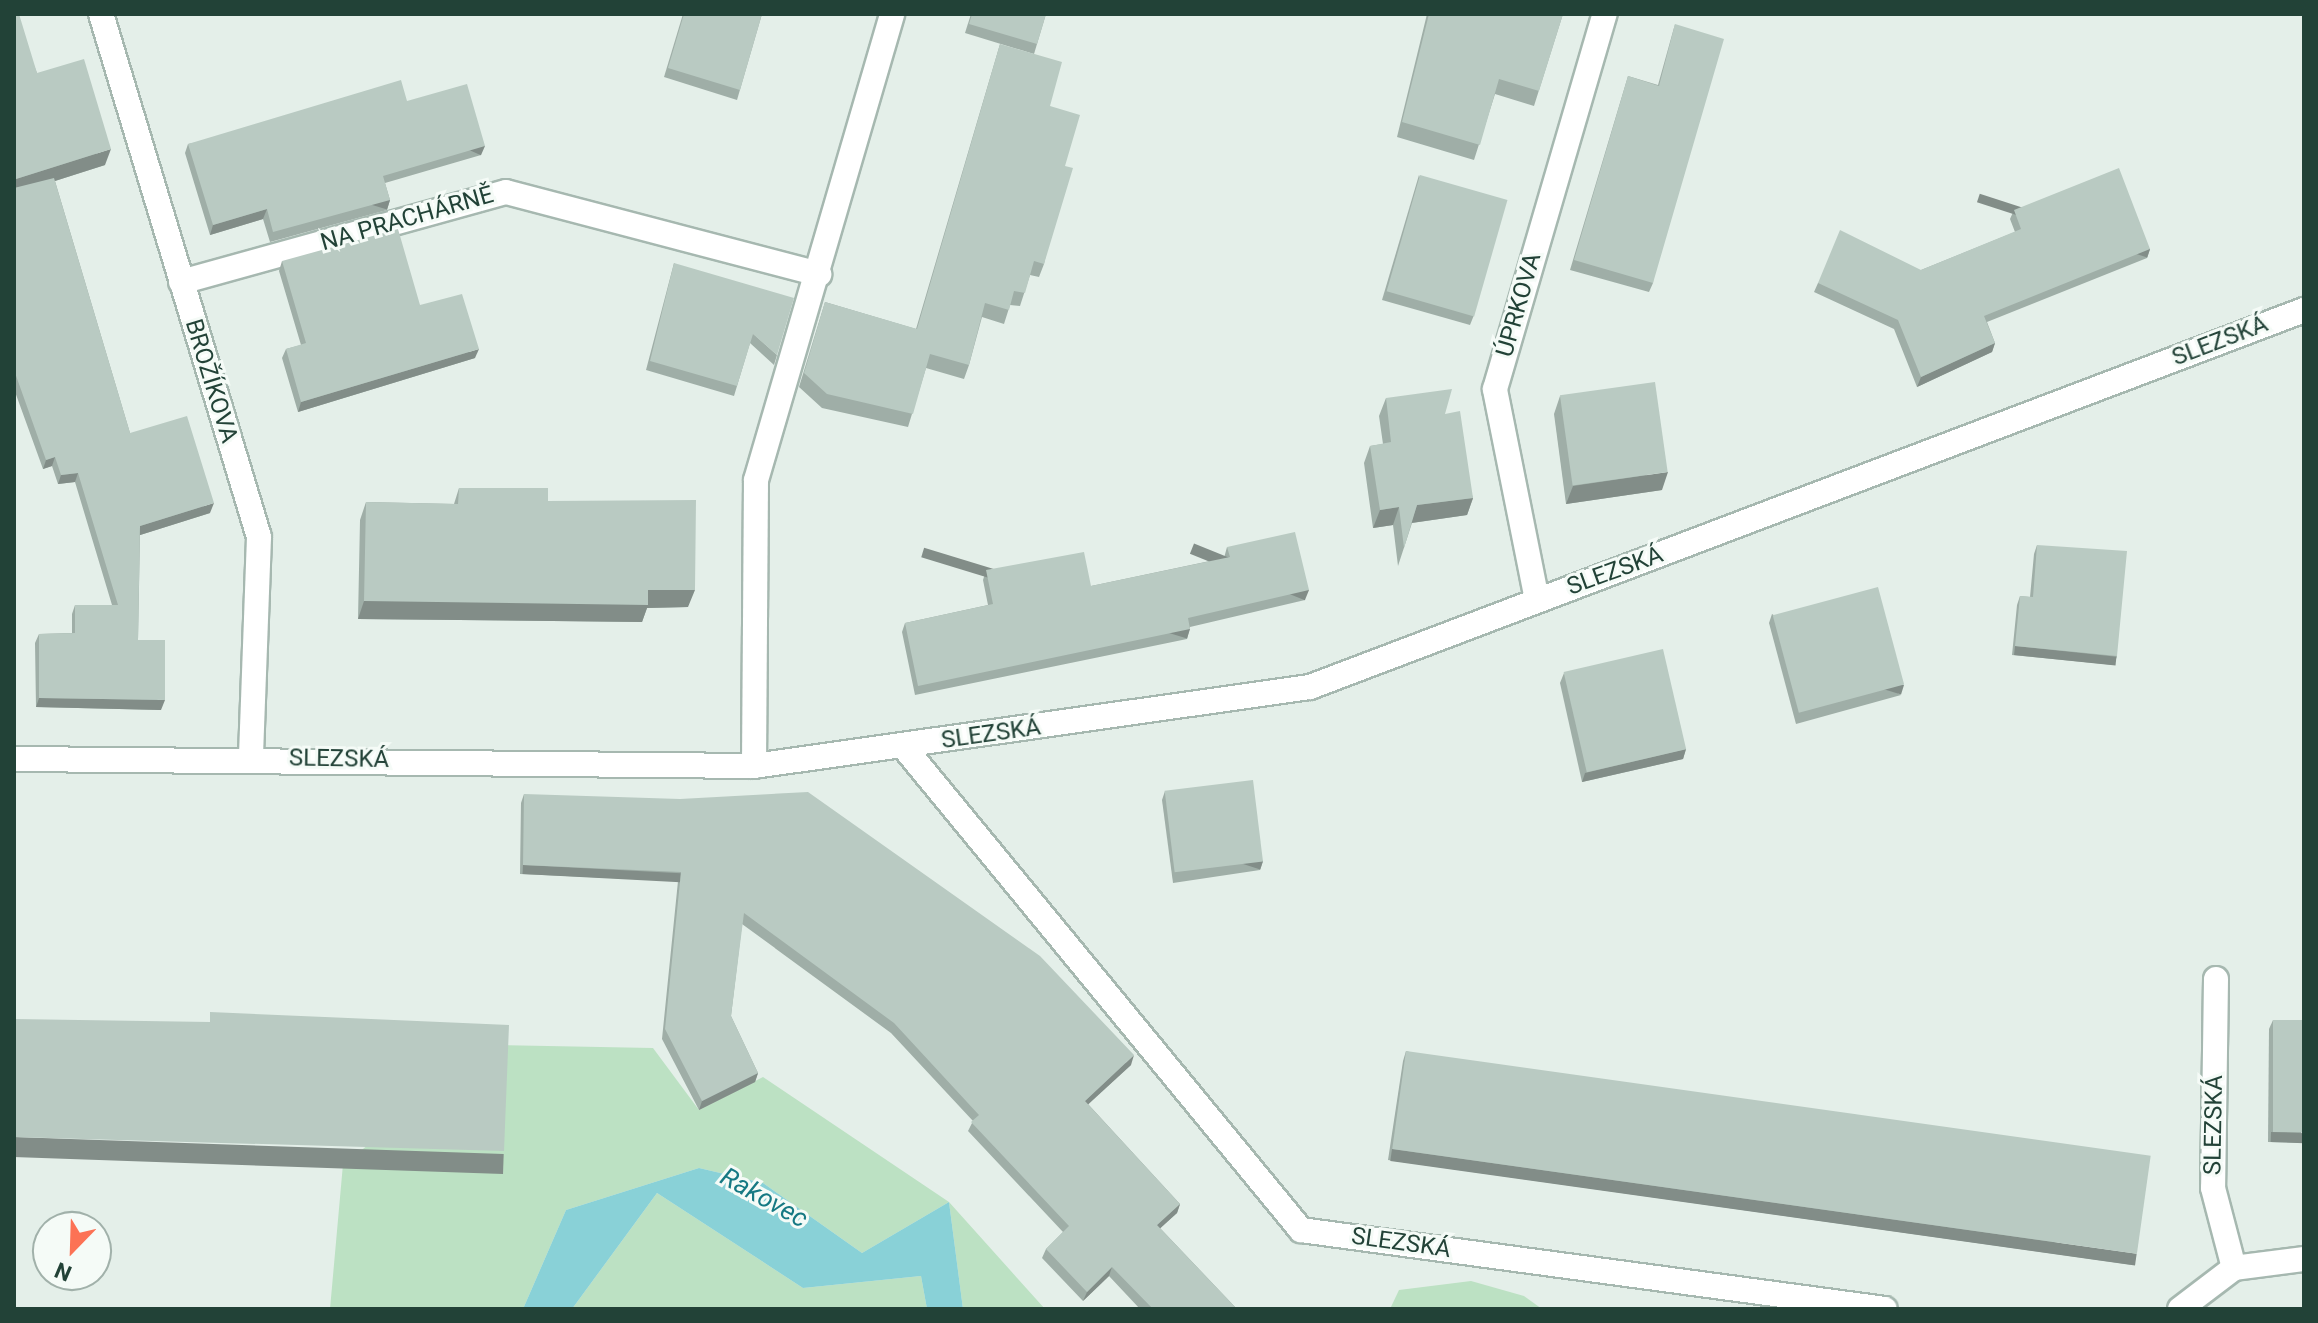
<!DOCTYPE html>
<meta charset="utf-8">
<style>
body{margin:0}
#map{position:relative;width:2318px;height:1323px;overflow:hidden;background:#e4efe9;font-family:Roboto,sans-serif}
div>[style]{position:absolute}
.green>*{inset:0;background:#bce1c3}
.water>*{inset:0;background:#89d1d7}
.roads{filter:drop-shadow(2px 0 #a6b8b0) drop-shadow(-2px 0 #a6b8b0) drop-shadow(0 2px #a6b8b0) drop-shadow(0 -2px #a6b8b0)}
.street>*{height:24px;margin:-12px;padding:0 12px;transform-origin:12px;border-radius:12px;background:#fff}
.wall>*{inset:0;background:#9faea7}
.shaded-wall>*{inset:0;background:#828d88;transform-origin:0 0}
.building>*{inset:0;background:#b9cac2;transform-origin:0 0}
span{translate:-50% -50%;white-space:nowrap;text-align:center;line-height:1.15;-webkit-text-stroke:6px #f5fbf7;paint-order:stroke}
.street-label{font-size:24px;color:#224237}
.water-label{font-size:26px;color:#167983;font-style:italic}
.frame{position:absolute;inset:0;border:16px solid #224237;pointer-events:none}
.north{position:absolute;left:32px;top:1211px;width:80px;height:80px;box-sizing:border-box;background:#f5fbf7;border:2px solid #a1b1aa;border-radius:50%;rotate:203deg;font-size:22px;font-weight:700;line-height:32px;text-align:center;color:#224237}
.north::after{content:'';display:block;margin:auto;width:28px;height:36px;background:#fc7255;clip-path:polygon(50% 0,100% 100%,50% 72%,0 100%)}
</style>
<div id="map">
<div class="green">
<i style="clip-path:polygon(501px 1045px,653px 1048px,699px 1110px,763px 1077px,949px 1202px,1045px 1309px,963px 1309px,949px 1202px,862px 1253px,763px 1183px,699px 1168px,566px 1210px,523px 1309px,330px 1309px,343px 1164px)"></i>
<i style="clip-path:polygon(657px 1193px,803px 1288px,921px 1276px,927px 1309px,572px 1309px)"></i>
<i style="clip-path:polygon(1471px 1281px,1524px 1296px,1542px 1309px,1390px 1309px,1399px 1290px)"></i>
</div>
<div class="water">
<i style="clip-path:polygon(699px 1168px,763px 1183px,862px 1253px,949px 1202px,963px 1309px,927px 1309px,921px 1276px,803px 1288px,657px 1193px,572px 1309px,523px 1309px,566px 1210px)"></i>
</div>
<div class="roads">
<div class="street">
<i style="left:101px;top:14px;width:546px;rotate:73.19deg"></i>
<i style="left:259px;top:537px;width:221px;rotate:92.1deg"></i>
<i style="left:181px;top:282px;width:337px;rotate:-15.5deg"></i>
<i style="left:506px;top:192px;width:324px;rotate:14.7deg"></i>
<i style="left:1537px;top:600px;width:215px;rotate:-101.3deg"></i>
<i style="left:1495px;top:389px;width:391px;rotate:-73.7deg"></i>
<i style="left:903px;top:746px;width:627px;rotate:50.57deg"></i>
<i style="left:1301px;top:1230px;width:589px;rotate:7.7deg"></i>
<i style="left:14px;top:759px;width:740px;rotate:0.54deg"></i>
<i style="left:754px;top:766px;width:562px;rotate:-8.09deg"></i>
<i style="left:1310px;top:687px;width:1063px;rotate:-20.77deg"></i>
<i style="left:754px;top:766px;width:286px;rotate:-89.6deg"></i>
<i style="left:756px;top:480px;width:485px;rotate:-73.7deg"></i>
<i style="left:2216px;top:979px;width:209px;rotate:90.8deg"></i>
<i style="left:2213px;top:1188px;width:83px;rotate:75.3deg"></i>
<i style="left:2180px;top:1309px;width:68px;rotate:-37.2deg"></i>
<i style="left:2234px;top:1268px;width:71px;rotate:-7.3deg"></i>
</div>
</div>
<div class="wall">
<i style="clip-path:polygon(14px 14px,37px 73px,105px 165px,55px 181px,130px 433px,210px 513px,140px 535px,138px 640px,161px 710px,36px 707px,35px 643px,39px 634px,72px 633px,72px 614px,75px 605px,112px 605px,75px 482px,58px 484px,52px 466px,43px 469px,14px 389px)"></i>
<i style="clip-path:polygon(683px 14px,762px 14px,737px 100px,664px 77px)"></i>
<i style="clip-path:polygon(971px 14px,1046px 14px,1034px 54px,965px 33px)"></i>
<i style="clip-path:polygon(1427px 14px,1563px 14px,1534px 106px,1495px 94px,1474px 160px,1397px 137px)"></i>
<i style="clip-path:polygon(1675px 24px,1653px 283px,1649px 292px,1570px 270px,1628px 76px,1658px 85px)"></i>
<i style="clip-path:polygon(1000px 44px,1050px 106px,1065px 166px,1044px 264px,1039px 277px,1030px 275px,1020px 306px,1010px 305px,1004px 324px,982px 317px,969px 365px,964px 379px,926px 368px,908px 427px,822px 408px,799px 387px,825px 302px,916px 329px)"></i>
<i style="clip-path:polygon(407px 101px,481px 155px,385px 183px,390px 200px,387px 210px,270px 242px,263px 219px,210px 235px,185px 153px,188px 144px)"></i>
<i style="clip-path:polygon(1419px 175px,1474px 315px,1470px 325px,1382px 300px)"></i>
<i style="clip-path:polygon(2014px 210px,2150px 249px,2147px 258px,1987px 322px,1995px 343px,1992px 352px,1917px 387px,1894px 329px,1814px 292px,1818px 283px,1921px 270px,2015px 232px,2010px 219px)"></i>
<i style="clip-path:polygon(282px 261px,420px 305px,475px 358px,298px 412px,282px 358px,286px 349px,301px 345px,279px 271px)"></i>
<i style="clip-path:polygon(674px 263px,777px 355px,774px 365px,750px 343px,734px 396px,646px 370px)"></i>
<i style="clip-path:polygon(1560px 396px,1662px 490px,1566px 504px,1554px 414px)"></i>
<i style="clip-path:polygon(1386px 398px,1445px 414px,1473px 498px,1467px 515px,1412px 523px,1398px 566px,1393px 525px,1373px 528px,1364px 463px,1370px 446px,1383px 444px,1379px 416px)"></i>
<i style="clip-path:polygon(459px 488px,548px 501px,688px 607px,647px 608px,642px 622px,358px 619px,360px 520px,366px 502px,454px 504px)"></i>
<i style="clip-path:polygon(2037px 545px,2117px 656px,2114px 665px,2012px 655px,2017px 605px,2020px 596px,2030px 597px,2034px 554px)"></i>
<i style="clip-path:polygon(1227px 547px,1305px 600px,1190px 627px,1187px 639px,915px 695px,902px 632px,905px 623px,988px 605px,983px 580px,986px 570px,1091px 586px,1224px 558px)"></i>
<i style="clip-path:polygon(1772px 614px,1901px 695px,1796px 724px,1769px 623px)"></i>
<i style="clip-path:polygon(1564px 673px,1686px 749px,1683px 759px,1582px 782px,1560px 683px)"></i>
<i style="clip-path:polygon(1165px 791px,1263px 861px,1260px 870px,1173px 883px,1162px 800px)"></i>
<i style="clip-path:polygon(524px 794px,1131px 1065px,1088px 1104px,1180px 1204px,1177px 1213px,1160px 1228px,1237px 1309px,1140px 1309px,1109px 1276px,1083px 1301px,1042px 1258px,1046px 1249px,1063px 1232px,968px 1131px,973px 1121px,891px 1033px,742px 924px,731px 1016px,758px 1073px,755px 1082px,699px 1110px,662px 1039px,678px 881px,520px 874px,521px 803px)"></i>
<i style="clip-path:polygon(2273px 1020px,2304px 1143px,2268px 1142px,2269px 1029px)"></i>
<i style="clip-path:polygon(1406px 1051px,2133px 1265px,1388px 1160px,1403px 1061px)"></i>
</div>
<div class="shaded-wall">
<i style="left:485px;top:146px;width:10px;height:106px;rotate:114deg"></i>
<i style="clip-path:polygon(111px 149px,105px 165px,14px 194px,14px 185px,16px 179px)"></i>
<i style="left:390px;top:200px;width:10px;height:121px;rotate:107deg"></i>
<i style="clip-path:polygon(267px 209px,263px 219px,210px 235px,213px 225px)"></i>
<i style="left:2150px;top:249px;width:9px;height:179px;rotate:108deg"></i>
<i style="clip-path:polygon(1995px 343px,1992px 352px,1917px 387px,1921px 377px)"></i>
<i style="clip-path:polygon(479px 349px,475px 358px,298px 412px,301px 402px)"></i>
<i style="clip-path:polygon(55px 457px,52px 466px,43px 469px,46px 460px)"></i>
<i style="clip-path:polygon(1668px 472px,1662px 490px,1566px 504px,1573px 486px)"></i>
<i style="clip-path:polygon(78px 473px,75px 482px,58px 484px,61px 475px)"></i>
<i style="clip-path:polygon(1473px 498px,1467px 515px,1411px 523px,1417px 505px)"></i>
<i style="clip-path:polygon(214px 503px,210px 513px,137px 536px,140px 526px)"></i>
<i style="clip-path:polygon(1399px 507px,1393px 525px,1373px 528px,1380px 510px)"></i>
<i style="clip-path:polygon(648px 590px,695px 590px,688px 607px,647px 608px,642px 622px,358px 619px,364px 601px)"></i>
<i style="left:1309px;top:590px;width:11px;height:124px;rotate:112deg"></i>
<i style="left:1190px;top:629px;width:10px;height:278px;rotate:107deg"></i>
<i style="left:2015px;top:646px;width:102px;height:9px;rotate:6deg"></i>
<i style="left:1904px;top:685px;width:10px;height:109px;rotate:107deg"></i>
<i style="clip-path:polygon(39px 698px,165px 700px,161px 710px,36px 707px)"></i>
<i style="clip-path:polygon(1686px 749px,1683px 759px,1582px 782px,1585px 773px)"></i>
<i style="left:1263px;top:861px;width:9px;height:87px;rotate:108deg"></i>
<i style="left:523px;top:865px;width:158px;height:9px;rotate:3deg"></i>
<i style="clip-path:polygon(1134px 1055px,1131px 1065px,1081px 1111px,1085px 1101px)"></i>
<i style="clip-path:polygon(758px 1073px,755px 1082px,699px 1110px,702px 1101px)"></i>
<i style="left:2271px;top:1132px;width:33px;height:10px;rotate:2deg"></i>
<i style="left:14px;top:1137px;width:490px;height:20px;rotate:2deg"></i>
<i style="left:1392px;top:1149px;width:752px;height:12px;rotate:8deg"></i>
<i style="clip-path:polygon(1180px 1204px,1177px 1213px,1154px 1234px,1157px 1225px)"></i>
<i style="clip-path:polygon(1112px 1267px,1109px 1276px,1083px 1301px,1087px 1292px)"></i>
</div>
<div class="building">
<i style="clip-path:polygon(14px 14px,19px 14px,37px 73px,84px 59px,111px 149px,16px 179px,14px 173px)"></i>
<i style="clip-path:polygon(684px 14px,762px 14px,740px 90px,668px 68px)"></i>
<i style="clip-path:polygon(972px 14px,1046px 14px,1037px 44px,969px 24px)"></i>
<i style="clip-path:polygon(1429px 14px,1563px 14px,1539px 91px,1499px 79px,1480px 145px,1402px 122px)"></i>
<i style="clip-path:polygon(1675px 24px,1724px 39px,1653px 283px,1574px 260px,1628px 76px,1659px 86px)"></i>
<i style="clip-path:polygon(1000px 44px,1062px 62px,1050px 106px,1080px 115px,1065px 166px,1073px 168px,1044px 264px,1034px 261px,1025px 293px,1014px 291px,1009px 310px,985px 303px,969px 365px,930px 354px,913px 414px,827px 394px,804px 373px,825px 302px,917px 329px)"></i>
<i style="clip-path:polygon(401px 80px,407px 101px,467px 84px,485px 146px,383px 176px,390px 200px,273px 232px,267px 209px,213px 225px,188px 144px)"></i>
<i style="clip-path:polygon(2119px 168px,2150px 249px,1984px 316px,1995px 343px,1921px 377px,1898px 320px,1818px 283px,1840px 230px,1921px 270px,2021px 229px,2014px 210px)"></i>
<i style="left:1420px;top:175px;width:91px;height:121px;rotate:16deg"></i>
<i style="clip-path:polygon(54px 178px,130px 433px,187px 416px,214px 503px,140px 526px,138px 640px,165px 640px,165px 700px,39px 698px,39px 634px,75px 633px,75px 605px,118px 605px,78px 473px,61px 475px,55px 457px,46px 460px,14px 370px,14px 188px)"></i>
<i style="clip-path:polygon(398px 229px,420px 305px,462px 294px,479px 349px,301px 402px,286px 349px,306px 343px,282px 261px)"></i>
<i style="clip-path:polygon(674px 263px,794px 298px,777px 355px,753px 334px,737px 386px,650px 361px)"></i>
<i style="left:1655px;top:382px;width:91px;height:96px;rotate:82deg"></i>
<i style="clip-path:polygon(1452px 389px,1445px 414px,1460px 411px,1473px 498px,1417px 505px,1404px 548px,1399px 507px,1380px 510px,1370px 446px,1391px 442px,1386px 398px)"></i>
<i style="clip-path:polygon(459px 488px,548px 488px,548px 501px,696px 500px,695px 590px,648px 590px,648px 605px,364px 601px,366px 502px,458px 504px)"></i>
<i style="clip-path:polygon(1295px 532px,1309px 590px,1188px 618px,1190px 629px,918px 686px,905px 623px,993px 604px,986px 570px,1084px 552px,1091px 586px,1230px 557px,1227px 547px)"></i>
<i style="clip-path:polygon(2037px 545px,2127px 551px,2117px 656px,2015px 646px,2020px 596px,2033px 597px)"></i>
<i style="left:1878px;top:587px;width:101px;height:109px;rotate:75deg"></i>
<i style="left:1663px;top:649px;width:103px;height:102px;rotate:77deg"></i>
<i style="left:1253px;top:780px;width:82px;height:89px;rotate:83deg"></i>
<i style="clip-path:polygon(808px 792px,1040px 956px,1134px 1055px,1085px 1101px,1180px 1204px,1157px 1225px,1237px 1309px,1153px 1309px,1112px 1267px,1087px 1292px,1046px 1249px,1069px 1226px,971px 1122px,979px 1115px,894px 1023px,744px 913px,731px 1016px,758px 1073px,702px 1101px,665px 1029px,681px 872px,523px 865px,524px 794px,680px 799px)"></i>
<i style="clip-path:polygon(210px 1012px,509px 1025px,504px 1151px,14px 1137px,14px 1019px,210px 1022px)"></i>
<i style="left:2273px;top:1020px;width:31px;height:112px"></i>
<i style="left:1406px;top:1051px;width:752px;height:99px;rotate:8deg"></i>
</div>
<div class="street-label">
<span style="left:407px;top:219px;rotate:-16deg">NA PRACHÁRNĚ</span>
<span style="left:1519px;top:305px;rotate:-74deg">ÚPRKOVA</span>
<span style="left:2220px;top:341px;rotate:-21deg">SLEZSKÁ</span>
<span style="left:211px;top:381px;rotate:73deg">BROŽÍKOVA</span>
<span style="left:1615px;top:571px;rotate:-20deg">SLEZSKÁ</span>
<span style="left:991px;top:734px;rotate:-8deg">SLEZSKÁ</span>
<span style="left:339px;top:759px;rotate:1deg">SLEZSKÁ</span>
<span style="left:2214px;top:1125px;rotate:-89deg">SLEZSKÁ</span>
<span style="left:1401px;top:1243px;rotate:8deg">SLEZSKÁ</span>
</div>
<div class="water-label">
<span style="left:764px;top:1198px;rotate:29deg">Rakovec</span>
</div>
<div class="frame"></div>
<div class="north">N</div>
</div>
